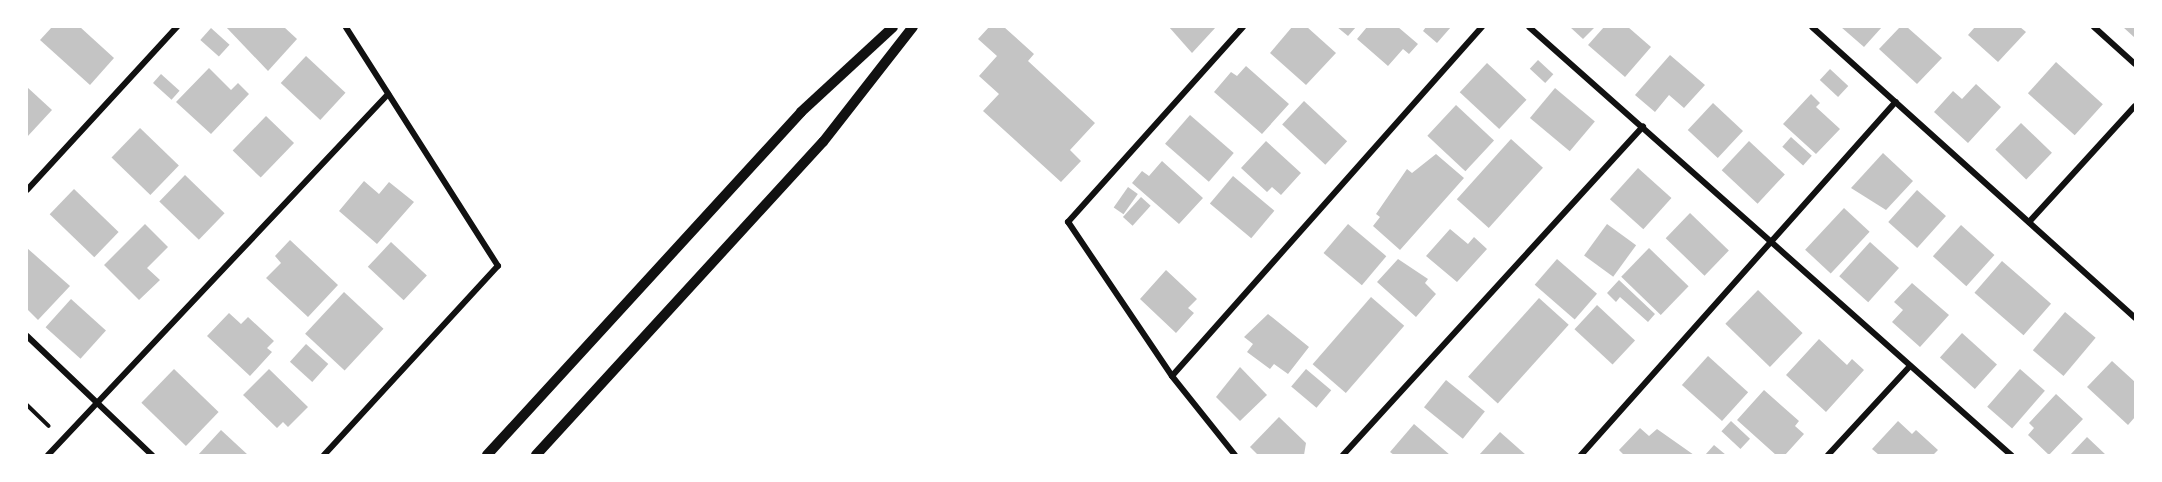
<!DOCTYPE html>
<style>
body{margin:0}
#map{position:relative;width:2162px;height:482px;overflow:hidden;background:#fff;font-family:"Times New Roman",serif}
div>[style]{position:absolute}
.building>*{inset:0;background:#c4c4c4;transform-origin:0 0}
.path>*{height:4px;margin:-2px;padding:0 2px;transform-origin:2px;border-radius:2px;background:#111}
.minor>*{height:6px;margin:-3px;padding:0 3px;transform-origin:3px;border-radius:3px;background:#111}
.tertiary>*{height:10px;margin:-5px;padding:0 5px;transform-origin:5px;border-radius:5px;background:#111}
span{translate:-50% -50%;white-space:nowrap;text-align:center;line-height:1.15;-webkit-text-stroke:5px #fff;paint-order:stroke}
.frame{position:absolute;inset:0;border:28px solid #fff;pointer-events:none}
</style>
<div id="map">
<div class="building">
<i style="clip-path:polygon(52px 27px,80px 27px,114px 58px,90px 85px,40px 40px)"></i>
<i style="clip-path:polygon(226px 27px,284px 27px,297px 39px,268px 71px)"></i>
<i style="clip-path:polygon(989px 27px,1004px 27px,1034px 54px,1028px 61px,1095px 123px,1070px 150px,1081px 161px,1061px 182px,983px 111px,999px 94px,979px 76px,997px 56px,978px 39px)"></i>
<i style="clip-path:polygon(1169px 27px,1216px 27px,1192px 53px)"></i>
<i style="clip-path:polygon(1292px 27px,1307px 27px,1336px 53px,1306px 85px,1270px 53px)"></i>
<i style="clip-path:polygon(1337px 27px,1356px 27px,1348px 36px)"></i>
<i style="clip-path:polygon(1367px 27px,1398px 27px,1418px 44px,1409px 54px,1403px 49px,1388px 66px,1357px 39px)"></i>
<i style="clip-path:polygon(1426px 27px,1451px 27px,1437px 43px,1423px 31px)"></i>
<i style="clip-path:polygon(1570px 27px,1595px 27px,1583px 39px)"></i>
<i style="clip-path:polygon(1604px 27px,1628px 27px,1651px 47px,1625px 77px,1588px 45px)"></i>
<i style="clip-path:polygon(1841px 27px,1882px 27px,1864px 47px)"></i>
<i style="clip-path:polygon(1900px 27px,1907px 27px,1942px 58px,1917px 84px,1879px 49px)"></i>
<i style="clip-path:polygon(1975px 27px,2020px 27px,2026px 32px,1998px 62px,1968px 35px)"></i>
<i style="clip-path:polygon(2123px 27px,2135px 27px,2135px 38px)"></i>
<i style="left:211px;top:28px;width:25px;height:16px;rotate:42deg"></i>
<i style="clip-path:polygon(1670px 55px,1705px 85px,1684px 108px,1669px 95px,1655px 112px,1635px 95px)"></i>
<i style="left:306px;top:56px;width:54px;height:37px;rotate:43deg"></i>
<i style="left:1538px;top:60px;width:21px;height:12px;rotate:43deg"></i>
<i style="left:2056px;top:62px;width:63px;height:42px;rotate:42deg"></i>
<i style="left:1487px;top:63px;width:54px;height:40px;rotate:43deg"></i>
<i style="clip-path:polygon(1246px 66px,1289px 104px,1262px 134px,1214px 92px,1231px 72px,1237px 76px)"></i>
<i style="clip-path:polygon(209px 68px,231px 90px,238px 83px,249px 94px,211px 134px,176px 102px)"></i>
<i style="left:1830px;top:69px;width:25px;height:15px;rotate:43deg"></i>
<i style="left:161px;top:74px;width:25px;height:12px;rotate:42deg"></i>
<i style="clip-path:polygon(1976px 84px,2001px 107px,1968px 143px,1934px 112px,1953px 91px,1962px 99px)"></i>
<i style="clip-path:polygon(27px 87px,52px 110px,27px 137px)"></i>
<i style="left:1555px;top:88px;width:52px;height:39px;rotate:40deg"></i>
<i style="clip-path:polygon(1811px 94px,1820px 103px,1816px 107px,1840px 129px,1816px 154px,1783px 124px)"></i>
<i style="left:1304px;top:101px;width:59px;height:32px;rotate:43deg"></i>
<i style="left:1713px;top:103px;width:41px;height:37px;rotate:43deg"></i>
<i style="left:1456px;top:105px;width:52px;height:42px;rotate:43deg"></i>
<i style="left:1190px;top:115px;width:58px;height:38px;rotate:41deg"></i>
<i style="left:266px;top:116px;width:39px;height:48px;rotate:44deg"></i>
<i style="left:2021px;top:123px;width:43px;height:37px;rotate:44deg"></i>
<i style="left:140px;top:128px;width:54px;height:41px;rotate:44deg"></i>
<i style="left:1791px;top:137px;width:28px;height:13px;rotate:42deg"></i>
<i style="left:1511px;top:139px;width:43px;height:81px;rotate:42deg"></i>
<i style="clip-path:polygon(1266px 141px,1301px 173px,1281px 195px,1272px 187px,1267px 192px,1241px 168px)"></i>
<i style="left:1749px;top:141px;width:49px;height:40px;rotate:43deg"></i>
<i style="clip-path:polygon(1883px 153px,1913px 181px,1886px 210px,1851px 188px)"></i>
<i style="clip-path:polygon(1436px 154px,1464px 178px,1400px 250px,1373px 226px,1380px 217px,1376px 214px,1407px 169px,1412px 173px)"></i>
<i style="clip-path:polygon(1162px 161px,1203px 198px,1179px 224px,1132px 183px,1142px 171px,1149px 176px)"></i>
<i style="left:1638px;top:168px;width:45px;height:42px;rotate:42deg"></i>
<i style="left:185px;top:175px;width:55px;height:37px;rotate:44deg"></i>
<i style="left:1233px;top:176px;width:54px;height:36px;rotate:40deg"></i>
<i style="clip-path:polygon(364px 181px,379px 194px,389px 182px,414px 202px,377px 244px,339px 211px)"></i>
<i style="left:1128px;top:187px;width:12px;height:25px;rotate:35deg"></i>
<i style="left:74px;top:189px;width:62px;height:35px;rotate:44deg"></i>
<i style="left:1917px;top:190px;width:39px;height:43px;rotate:42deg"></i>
<i style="left:1141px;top:197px;width:13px;height:27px;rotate:42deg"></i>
<i style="left:1844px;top:208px;width:35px;height:57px;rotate:43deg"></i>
<i style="left:1690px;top:213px;width:54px;height:35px;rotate:44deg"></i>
<i style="clip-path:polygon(145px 224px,168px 247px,147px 268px,160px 280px,139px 300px,104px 265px)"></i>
<i style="left:1348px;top:224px;width:50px;height:38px;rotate:40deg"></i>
<i style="left:1607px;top:224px;width:36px;height:39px;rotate:36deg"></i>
<i style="left:1961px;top:225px;width:45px;height:42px;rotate:42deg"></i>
<i style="clip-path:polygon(1450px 229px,1468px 244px,1474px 237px,1487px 249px,1457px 282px,1426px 256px)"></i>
<i style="clip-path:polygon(290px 240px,338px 285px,308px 317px,266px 278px,281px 263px,275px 256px)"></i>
<i style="left:391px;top:242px;width:49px;height:34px;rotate:43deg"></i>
<i style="left:1870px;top:242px;width:39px;height:46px;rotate:42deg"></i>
<i style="clip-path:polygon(27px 248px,70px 286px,38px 320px,27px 309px)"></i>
<i style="left:1649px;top:248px;width:55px;height:40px;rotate:44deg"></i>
<i style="clip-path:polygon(1398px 259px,1428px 279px,1425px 283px,1436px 294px,1416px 317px,1377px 282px)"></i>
<i style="left:1557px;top:259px;width:53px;height:34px;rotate:41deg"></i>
<i style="left:2002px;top:261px;width:65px;height:42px;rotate:41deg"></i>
<i style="clip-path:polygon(1166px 270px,1197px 299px,1188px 308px,1194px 313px,1176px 333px,1140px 299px)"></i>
<i style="clip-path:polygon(1619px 280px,1655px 314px,1648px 322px,1620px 297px,1616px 302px,1607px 293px)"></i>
<i style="clip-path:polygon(1912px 283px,1949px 315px,1920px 347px,1892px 322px,1903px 310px,1894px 302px)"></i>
<i style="left:1758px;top:290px;width:62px;height:47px;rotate:44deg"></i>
<i style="left:344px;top:292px;width:54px;height:57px;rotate:43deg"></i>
<i style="left:1371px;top:297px;width:44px;height:89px;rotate:41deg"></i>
<i style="left:1539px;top:298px;width:40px;height:106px;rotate:42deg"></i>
<i style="left:71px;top:299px;width:47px;height:38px;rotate:42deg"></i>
<i style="left:1597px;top:305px;width:52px;height:33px;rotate:43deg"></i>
<i style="left:2065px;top:312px;width:40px;height:50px;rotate:40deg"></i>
<i style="clip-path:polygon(229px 313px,241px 324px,248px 317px,274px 341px,267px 348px,272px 352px,250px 376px,207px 336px)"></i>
<i style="clip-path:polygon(1268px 314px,1309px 347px,1288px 374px,1274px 364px,1270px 369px,1247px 352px,1253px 344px,1244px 337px)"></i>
<i style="left:1962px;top:333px;width:47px;height:33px;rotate:42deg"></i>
<i style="clip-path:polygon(1819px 339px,1847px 365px,1852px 359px,1864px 370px,1826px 412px,1786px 375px)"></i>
<i style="left:306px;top:344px;width:30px;height:24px;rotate:42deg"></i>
<i style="left:1708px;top:356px;width:54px;height:39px;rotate:42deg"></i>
<i style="clip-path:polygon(2112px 361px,2135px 382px,2135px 417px,2128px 425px,2087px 387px)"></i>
<i style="clip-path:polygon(1240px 367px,1267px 395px,1240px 421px,1216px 397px)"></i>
<i style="left:174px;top:369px;width:62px;height:47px;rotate:44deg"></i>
<i style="clip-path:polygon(269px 369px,308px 407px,288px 427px,283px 422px,277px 428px,243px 395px)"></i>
<i style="left:1306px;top:369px;width:33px;height:23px;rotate:40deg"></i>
<i style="left:2020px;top:369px;width:33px;height:50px;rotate:41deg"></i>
<i style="left:1446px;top:380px;width:50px;height:35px;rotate:39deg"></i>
<i style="clip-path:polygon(1764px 390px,1799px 421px,1795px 426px,1804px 434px,1785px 455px,1776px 455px,1737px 420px)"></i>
<i style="clip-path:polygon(2056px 394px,2083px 419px,2049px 455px,2028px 435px,2034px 428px,2029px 423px)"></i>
<i style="clip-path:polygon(1279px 417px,1306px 443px,1304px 455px,1258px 455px,1250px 447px)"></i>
<i style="left:1731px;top:421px;width:26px;height:14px;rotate:43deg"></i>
<i style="clip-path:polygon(1898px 421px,1912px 434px,1916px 430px,1938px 450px,1933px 455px,1879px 455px,1872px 449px)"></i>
<i style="clip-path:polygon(1414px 424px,1450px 455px,1394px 455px,1390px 452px)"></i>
<i style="clip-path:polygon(1640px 428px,1649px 436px,1657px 429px,1694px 455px,1624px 455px,1619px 450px)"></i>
<i style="clip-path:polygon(221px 430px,248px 455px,198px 455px)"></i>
<i style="clip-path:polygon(1500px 432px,1526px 455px,1479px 455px)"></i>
<i style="clip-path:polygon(2087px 437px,2106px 455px,2070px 455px)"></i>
<i style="clip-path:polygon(1714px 445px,1726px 455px,1705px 455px)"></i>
</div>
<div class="path">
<i style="left:27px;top:405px;width:30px;rotate:44deg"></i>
</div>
<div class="minor">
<i style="left:1529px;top:27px;width:645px;rotate:41.6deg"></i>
<i style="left:1812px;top:27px;width:435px;rotate:42deg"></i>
<i style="left:2094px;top:27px;width:55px;rotate:42.1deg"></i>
<i style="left:27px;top:190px;width:222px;rotate:-47.4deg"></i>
<i style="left:2029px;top:222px;width:157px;rotate:-47.6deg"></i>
<i style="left:27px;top:336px;width:173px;rotate:43.6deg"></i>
<i style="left:1172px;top:376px;width:467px;rotate:-48.4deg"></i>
<i style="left:48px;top:455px;width:496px;rotate:-46.7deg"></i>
<i style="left:324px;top:455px;width:257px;rotate:-47.4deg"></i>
<i style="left:498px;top:266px;width:283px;rotate:-122.5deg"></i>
<i style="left:1235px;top:455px;width:101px;rotate:-128.6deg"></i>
<i style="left:1172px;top:376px;width:186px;rotate:-124deg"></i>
<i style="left:1068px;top:222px;width:262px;rotate:-48.1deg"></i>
<i style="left:1343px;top:455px;width:445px;rotate:-47.6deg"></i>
<i style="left:1581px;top:455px;width:473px;rotate:-48.3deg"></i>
<i style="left:1828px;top:455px;width:121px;rotate:-47.3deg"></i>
</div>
<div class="tertiary">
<i style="left:487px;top:455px;width:465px;rotate:-47.5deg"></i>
<i style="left:801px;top:112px;width:125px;rotate:-42.7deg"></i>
<i style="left:536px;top:455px;width:425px;rotate:-47.5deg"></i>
<i style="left:823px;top:142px;width:146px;rotate:-52deg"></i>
</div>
<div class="frame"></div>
</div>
